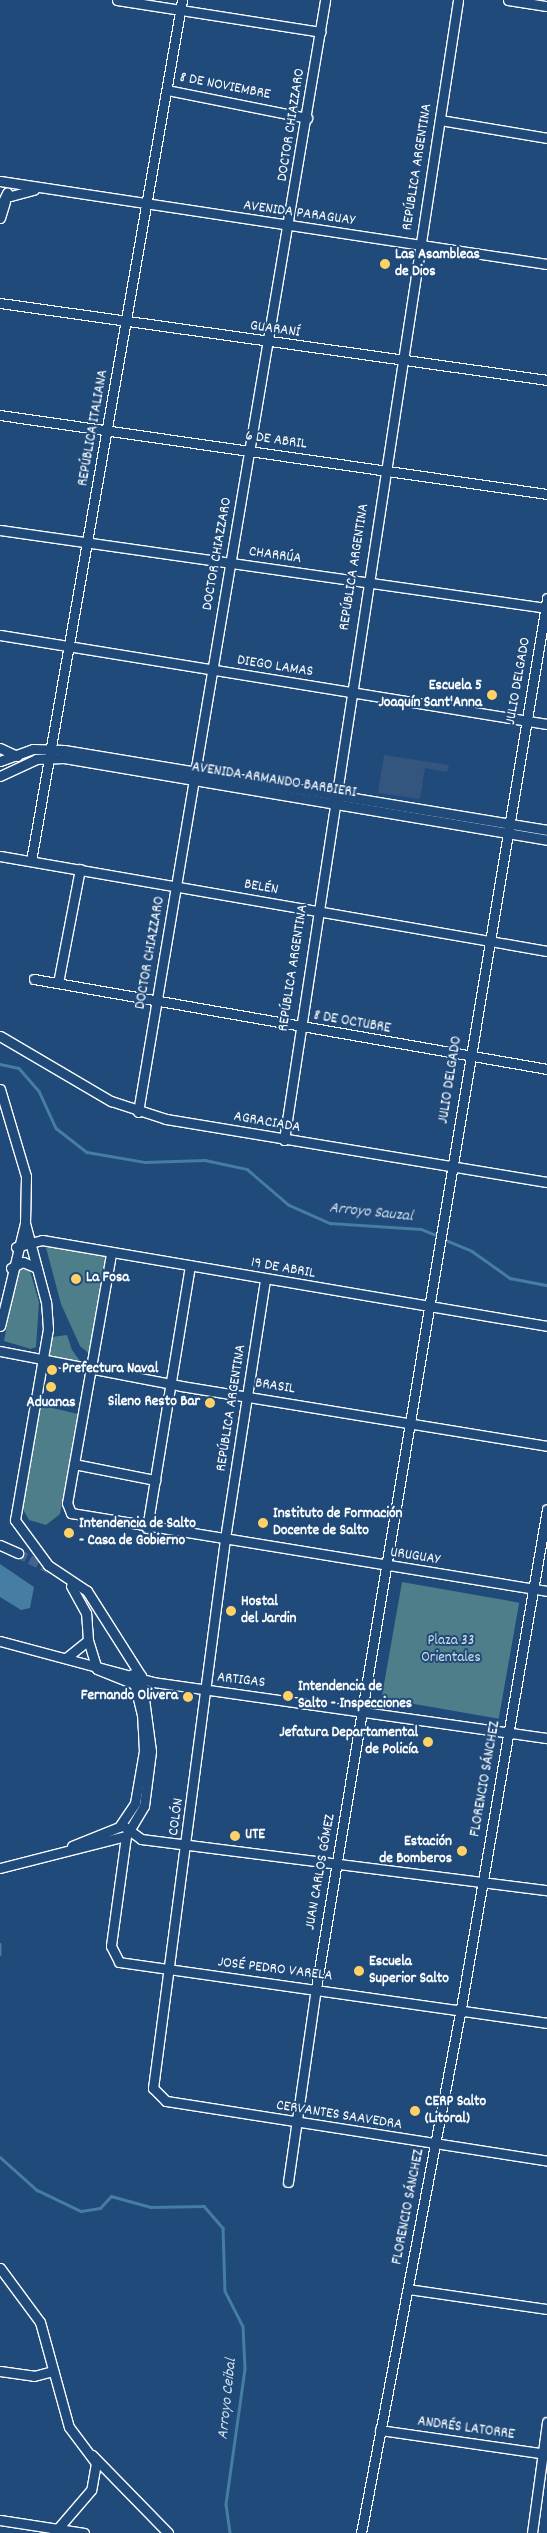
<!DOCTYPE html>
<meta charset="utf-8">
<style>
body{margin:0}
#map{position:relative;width:547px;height:2533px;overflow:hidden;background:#1f4a7a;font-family:Dekko,sans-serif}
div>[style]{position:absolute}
.built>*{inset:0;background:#34557e}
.green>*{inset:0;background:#4d7e89;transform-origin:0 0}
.water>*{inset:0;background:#467da2}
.stream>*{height:2.5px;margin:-1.25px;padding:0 1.25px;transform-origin:1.25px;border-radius:1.25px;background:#467da2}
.minor-tunnel>*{height:9px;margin-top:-4.5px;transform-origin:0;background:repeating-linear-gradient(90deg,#41658e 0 9px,transparent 0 13.5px)}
.roads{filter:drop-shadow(1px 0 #fff) drop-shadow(-1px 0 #fff) drop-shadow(0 1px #fff) drop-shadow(0 -1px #fff)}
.minor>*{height:9px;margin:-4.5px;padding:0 4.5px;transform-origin:4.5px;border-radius:4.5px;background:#1f4a7a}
.dots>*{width:14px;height:14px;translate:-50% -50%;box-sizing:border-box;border:2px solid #1f4a7a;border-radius:50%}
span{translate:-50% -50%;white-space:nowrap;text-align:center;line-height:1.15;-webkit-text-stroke:4px #1f4a7a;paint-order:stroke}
.street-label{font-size:15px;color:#fff}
.poi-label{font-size:15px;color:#fff;font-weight:700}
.left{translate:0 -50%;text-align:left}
.right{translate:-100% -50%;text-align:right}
.park-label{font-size:15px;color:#d2dfe2}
.water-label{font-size:16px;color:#d1dee8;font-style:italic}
</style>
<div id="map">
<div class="built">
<i style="clip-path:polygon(384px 755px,449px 765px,447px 772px,425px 768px,420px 799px,378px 793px)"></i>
</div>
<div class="green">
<i style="clip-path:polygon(45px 1244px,106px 1257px,91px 1355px,80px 1346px,61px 1304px)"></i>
<i style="clip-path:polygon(23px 1266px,29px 1268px,39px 1302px,36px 1347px,31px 1349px,4px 1341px,17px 1272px)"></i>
<i style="clip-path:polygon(67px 1335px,72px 1350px,80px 1361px,48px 1356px,52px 1337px)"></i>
<i style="clip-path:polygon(40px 1405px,78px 1414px,60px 1514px,46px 1525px,29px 1520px,21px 1506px)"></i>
<i style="left:402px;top:1582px;width:119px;height:118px;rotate:10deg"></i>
</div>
<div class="water">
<i style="clip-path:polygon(0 1564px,34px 1587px,30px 1608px,21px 1610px,0 1597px)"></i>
</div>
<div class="stream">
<i style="left:0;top:1064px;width:19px;rotate:12deg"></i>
<i style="left:19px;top:1068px;width:30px;rotate:49deg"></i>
<i style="left:39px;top:1091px;width:41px;rotate:65.3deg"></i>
<i style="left:56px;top:1128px;width:39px;rotate:38deg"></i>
<i style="left:87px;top:1152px;width:59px;rotate:9.8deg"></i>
<i style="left:145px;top:1162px;width:60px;rotate:-1.9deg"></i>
<i style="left:205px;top:1160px;width:43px;rotate:12.1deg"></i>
<i style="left:247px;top:1169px;width:55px;rotate:40.6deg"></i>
<i style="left:289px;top:1205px;width:45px;rotate:23.7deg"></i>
<i style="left:330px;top:1223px;width:91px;rotate:3.8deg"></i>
<i style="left:421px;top:1229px;width:18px;rotate:22deg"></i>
<i style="left:443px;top:1239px;width:31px;rotate:22deg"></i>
<i style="left:472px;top:1251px;width:47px;rotate:35.4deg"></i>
<i style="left:510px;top:1278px;width:38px;rotate:11deg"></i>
<i style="left:0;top:1944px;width:10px;rotate:90deg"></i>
<i style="left:0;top:2157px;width:50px;rotate:41.7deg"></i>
<i style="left:37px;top:2190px;width:49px;rotate:25.5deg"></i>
<i style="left:81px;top:2211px;width:19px;rotate:-9deg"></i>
<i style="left:100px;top:2208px;width:16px;rotate:-47deg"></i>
<i style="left:111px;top:2196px;width:41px;rotate:15.4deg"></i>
<i style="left:151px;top:2207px;width:53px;rotate:-1.1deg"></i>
<i style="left:204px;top:2206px;width:29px;rotate:49deg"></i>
<i style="left:223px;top:2228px;width:63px;rotate:88.2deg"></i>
<i style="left:225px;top:2291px;width:39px;rotate:63deg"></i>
<i style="left:243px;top:2326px;width:43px;rotate:87.3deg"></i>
<i style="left:245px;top:2369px;width:136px;rotate:98deg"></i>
<i style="left:226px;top:2504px;width:29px;rotate:82deg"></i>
</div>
<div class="minor-tunnel">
<i style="left:18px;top:1553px;width:37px;rotate:27deg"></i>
</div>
<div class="roads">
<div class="minor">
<i style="left:117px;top:0;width:206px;rotate:8.9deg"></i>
<i style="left:508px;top:0;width:39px;rotate:9deg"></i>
<i style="left:167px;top:90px;width:143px;rotate:11.3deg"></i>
<i style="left:440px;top:120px;width:109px;rotate:9.5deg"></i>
<i style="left:0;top:181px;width:553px;rotate:8.63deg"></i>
<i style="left:7px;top:197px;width:28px;rotate:-15deg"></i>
<i style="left:0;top:208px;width:17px;rotate:-65deg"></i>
<i style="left:0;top:218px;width:17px;rotate:-73deg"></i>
<i style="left:0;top:303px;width:552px;rotate:8.01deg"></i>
<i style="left:0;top:415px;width:553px;rotate:8.22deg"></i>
<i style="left:0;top:530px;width:553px;rotate:8.12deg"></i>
<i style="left:0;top:635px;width:554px;rotate:9.24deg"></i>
<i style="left:0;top:748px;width:19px;rotate:25deg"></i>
<i style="left:0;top:761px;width:35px;rotate:-20deg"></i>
<i style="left:33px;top:749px;width:31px;rotate:2deg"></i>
<i style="left:64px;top:750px;width:490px;rotate:9.4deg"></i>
<i style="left:0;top:776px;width:40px;rotate:-25deg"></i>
<i style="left:36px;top:759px;width:28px;rotate:-2deg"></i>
<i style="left:64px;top:758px;width:490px;rotate:9.6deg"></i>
<i style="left:0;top:856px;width:555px;rotate:9.85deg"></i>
<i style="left:31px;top:861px;width:874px;rotate:-80.05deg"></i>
<i style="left:34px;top:979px;width:521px;rotate:9.95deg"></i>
<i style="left:58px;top:983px;width:116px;rotate:-79.1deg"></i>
<i style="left:0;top:1036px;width:129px;rotate:30.4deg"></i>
<i style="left:111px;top:1101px;width:58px;rotate:18.1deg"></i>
<i style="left:166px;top:1119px;width:386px;rotate:9.4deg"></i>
<i style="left:0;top:1089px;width:91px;rotate:73.4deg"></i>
<i style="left:26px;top:1176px;width:47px;rotate:91.2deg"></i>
<i style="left:25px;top:1223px;width:106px;rotate:103.6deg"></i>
<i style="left:138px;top:1112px;width:1128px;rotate:-80.45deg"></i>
<i style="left:284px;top:1140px;width:1153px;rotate:-81.32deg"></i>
<i style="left:16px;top:1247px;width:27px;rotate:-15deg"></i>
<i style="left:42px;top:1240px;width:512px;rotate:9.66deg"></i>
<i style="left:111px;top:1254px;width:253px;rotate:100deg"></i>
<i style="left:67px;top:1503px;width:11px;rotate:68deg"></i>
<i style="left:71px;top:1513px;width:482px;rotate:9.3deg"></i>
<i style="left:11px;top:1268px;width:13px;rotate:-27deg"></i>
<i style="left:23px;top:1262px;width:15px;rotate:23deg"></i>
<i style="left:265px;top:1280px;width:262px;rotate:98.8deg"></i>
<i style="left:225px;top:1539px;width:554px;rotate:97.47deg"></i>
<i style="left:153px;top:2088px;width:18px;rotate:45deg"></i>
<i style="left:166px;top:2101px;width:386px;rotate:8.9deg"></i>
<i style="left:0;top:1351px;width:184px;rotate:10.9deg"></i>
<i style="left:181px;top:1386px;width:371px;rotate:9.3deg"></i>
<i style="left:74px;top:1464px;width:83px;rotate:11.2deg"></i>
<i style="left:147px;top:1528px;width:266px;rotate:-80.7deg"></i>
<i style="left:0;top:1545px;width:20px;rotate:24deg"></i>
<i style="left:88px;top:1640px;width:30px;rotate:73deg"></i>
<i style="left:97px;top:1669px;width:43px;rotate:21.8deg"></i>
<i style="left:0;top:1641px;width:158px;rotate:15deg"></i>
<i style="left:153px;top:1682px;width:398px;rotate:8.1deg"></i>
<i style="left:66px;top:1658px;width:28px;rotate:-39deg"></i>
<i style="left:88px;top:1640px;width:27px;rotate:-94deg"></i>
<i style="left:86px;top:1613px;width:31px;rotate:-119deg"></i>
<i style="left:122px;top:1825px;width:24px;rotate:36deg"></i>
<i style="left:141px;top:1839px;width:409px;rotate:7.2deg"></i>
<i style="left:126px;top:1836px;width:111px;rotate:97.8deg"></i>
<i style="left:111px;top:1946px;width:18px;rotate:63deg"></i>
<i style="left:119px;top:1962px;width:432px;rotate:8.1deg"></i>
<i style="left:72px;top:1846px;width:51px;rotate:-22deg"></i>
<i style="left:119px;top:1827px;width:29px;rotate:-56deg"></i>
<i style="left:135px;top:1803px;width:53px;rotate:-80.2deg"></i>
<i style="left:144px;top:1751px;width:36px;rotate:-93deg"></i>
<i style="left:142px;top:1715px;width:42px;rotate:-103.7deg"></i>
<i style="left:0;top:1868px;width:130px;rotate:-14.3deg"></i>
<i style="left:126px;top:1836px;width:35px;rotate:-59deg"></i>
<i style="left:144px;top:1806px;width:55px;rotate:-82.7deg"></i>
<i style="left:151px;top:1751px;width:76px;rotate:-97.6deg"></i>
<i style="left:141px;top:1676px;width:101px;rotate:-122.4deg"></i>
<i style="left:87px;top:1591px;width:47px;rotate:-146.3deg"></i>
<i style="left:48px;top:1565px;width:56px;rotate:-126.3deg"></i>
<i style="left:15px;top:1520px;width:194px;rotate:-80.2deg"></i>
<i style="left:48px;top:1329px;width:27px;rotate:-94deg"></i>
<i style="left:46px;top:1302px;width:82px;rotate:-104.9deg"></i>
<i style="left:288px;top:2182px;width:196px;rotate:-81.8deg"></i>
<i style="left:316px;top:1988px;width:1409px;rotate:-80.56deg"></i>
<i style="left:0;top:2268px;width:67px;rotate:53.5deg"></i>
<i style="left:40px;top:2322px;width:109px;rotate:74.6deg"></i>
<i style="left:69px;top:2427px;width:45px;rotate:53.1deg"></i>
<i style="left:96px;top:2463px;width:27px;rotate:100deg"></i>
<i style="left:91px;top:2490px;width:57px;rotate:130.7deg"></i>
<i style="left:408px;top:2289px;width:140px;rotate:8.2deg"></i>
<i style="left:0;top:2371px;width:34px;rotate:8deg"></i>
<i style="left:34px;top:2376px;width:20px;rotate:-15deg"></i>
<i style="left:380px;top:2430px;width:169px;rotate:8.2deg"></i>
<i style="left:92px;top:2455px;width:109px;rotate:45.7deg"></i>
<i style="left:0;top:2520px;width:85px;rotate:8.8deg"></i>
<i style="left:361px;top:2533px;width:534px;rotate:-79.22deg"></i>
<i style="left:461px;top:2008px;width:506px;rotate:-80.22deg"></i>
<i style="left:532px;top:2533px;width:112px;rotate:-82.3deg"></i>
</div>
</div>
<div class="dots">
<i style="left:385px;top:264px;background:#ffd166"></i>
<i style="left:492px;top:695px;background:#ffd166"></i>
<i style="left:76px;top:1279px;background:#ffd166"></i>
<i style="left:52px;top:1370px;background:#ffd166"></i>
<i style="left:51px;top:1387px;background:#ffd166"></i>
<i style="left:210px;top:1403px;background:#ffd166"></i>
<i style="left:263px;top:1523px;background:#ffd166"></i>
<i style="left:69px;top:1533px;background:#ffd166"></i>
<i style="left:231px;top:1611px;background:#ffd166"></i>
<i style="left:288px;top:1696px;background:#ffd166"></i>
<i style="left:188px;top:1697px;background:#ffd166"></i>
<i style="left:428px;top:1742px;background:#ffd166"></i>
<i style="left:235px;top:1836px;background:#ffd166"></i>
<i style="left:462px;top:1851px;background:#ffd166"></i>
<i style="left:359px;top:1971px;background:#ffd166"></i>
<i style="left:415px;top:2111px;background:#ffd166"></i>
</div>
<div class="street-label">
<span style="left:225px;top:87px;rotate:11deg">8 DE NOVIEMBRE</span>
<span style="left:292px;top:125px;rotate:-81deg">DOCTOR CHIAZZARO</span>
<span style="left:418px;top:167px;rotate:-81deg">REPÚBLICA ARGENTINA</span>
<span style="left:299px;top:214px;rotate:8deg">AVENIDA PARAGUAY</span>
<span style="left:275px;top:330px;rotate:8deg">GUARANÍ</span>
<span style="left:94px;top:428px;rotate:-80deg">REPÚBLICA ITALIANA</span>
<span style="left:276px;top:441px;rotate:8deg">6 DE ABRIL</span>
<span style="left:218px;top:554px;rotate:-80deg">DOCTOR CHIAZZARO</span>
<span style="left:275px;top:556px;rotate:8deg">CHARRÚA</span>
<span style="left:355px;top:567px;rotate:-81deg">REPÚBLICA ARGENTINA</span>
<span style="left:275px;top:667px;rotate:9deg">DIEGO LAMAS</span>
<span style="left:519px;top:681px;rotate:-80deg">JULIO DELGADO</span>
<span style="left:274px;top:781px;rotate:9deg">AVENIDA ARMANDO BARBIERI</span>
<span style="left:261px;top:888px;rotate:10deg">BELÉN</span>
<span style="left:151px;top:953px;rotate:-80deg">DOCTOR CHIAZZARO</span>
<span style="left:294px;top:968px;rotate:-81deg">REPÚBLICA ARGENTINA</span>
<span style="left:352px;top:1023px;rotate:10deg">8 DE OCTUBRE</span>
<span style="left:451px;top:1080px;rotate:-81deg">JULIO DELGADO</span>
<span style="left:267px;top:1123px;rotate:10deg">AGRACIADA</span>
<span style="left:283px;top:1269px;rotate:10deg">19 DE ABRIL</span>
<span style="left:275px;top:1387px;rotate:9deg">BRASIL</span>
<span style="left:232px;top:1408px;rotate:-81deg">REPÚBLICA ARGENTINA</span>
<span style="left:415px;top:1557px;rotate:9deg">URUGUAY</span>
<span style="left:241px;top:1681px;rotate:7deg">ARTIGAS</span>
<span style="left:486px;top:1779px;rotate:-80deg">FLORENCIO SÁNCHEZ</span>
<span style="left:177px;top:1817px;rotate:-82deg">COLÓN</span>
<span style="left:321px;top:1872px;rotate:-80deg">JUAN CARLOS GÓMEZ</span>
<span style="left:275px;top:1970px;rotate:7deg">JOSÉ PEDRO VARELA</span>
<span style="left:339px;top:2116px;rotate:9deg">CERVANTES SAAVEDRA</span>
<span style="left:409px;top:2207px;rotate:-79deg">FLORENCIO SÁNCHEZ</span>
<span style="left:466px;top:2429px;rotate:8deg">ANDRÉS LATORRE</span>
</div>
<div class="poi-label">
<span class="left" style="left:395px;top:264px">Las Asambleas<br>de Dios</span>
<span class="right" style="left:482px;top:695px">Escuela 5<br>Joaquín Sant'Anna</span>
<span class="left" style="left:86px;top:1279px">La Fosa</span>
<span class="left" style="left:62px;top:1370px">Prefectura Naval</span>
<span class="right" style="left:200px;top:1403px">Sileno Resto Bar</span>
<span style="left:51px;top:1404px">Aduanas</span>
<span class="left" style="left:273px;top:1523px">Instituto de Formación<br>Docente de Salto</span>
<span class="left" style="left:79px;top:1533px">Intendencia de Salto<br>- Casa de Gobierno</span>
<span class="left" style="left:241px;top:1611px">Hostal<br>del Jardin</span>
<span class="left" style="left:298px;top:1696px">Intendencia de<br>Salto - Inspecciones</span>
<span class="right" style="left:178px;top:1697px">Fernando Olivera</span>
<span class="right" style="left:418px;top:1742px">Jefatura Departamental<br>de Policía</span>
<span class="left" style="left:245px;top:1836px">UTE</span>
<span class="right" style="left:452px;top:1851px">Estación<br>de Bomberos</span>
<span class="left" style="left:369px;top:1971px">Escuela<br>Superior Salto</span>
<span class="left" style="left:425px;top:2111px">CERP Salto<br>(Litoral)</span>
</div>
<div class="park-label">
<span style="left:451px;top:1650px">Plaza 33<br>Orientales</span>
</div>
<div class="water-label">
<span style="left:371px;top:1213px;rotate:6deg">Arroyo Sauzal</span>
<span style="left:228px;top:2399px;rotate:-84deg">Arroyo Ceibal</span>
</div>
</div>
